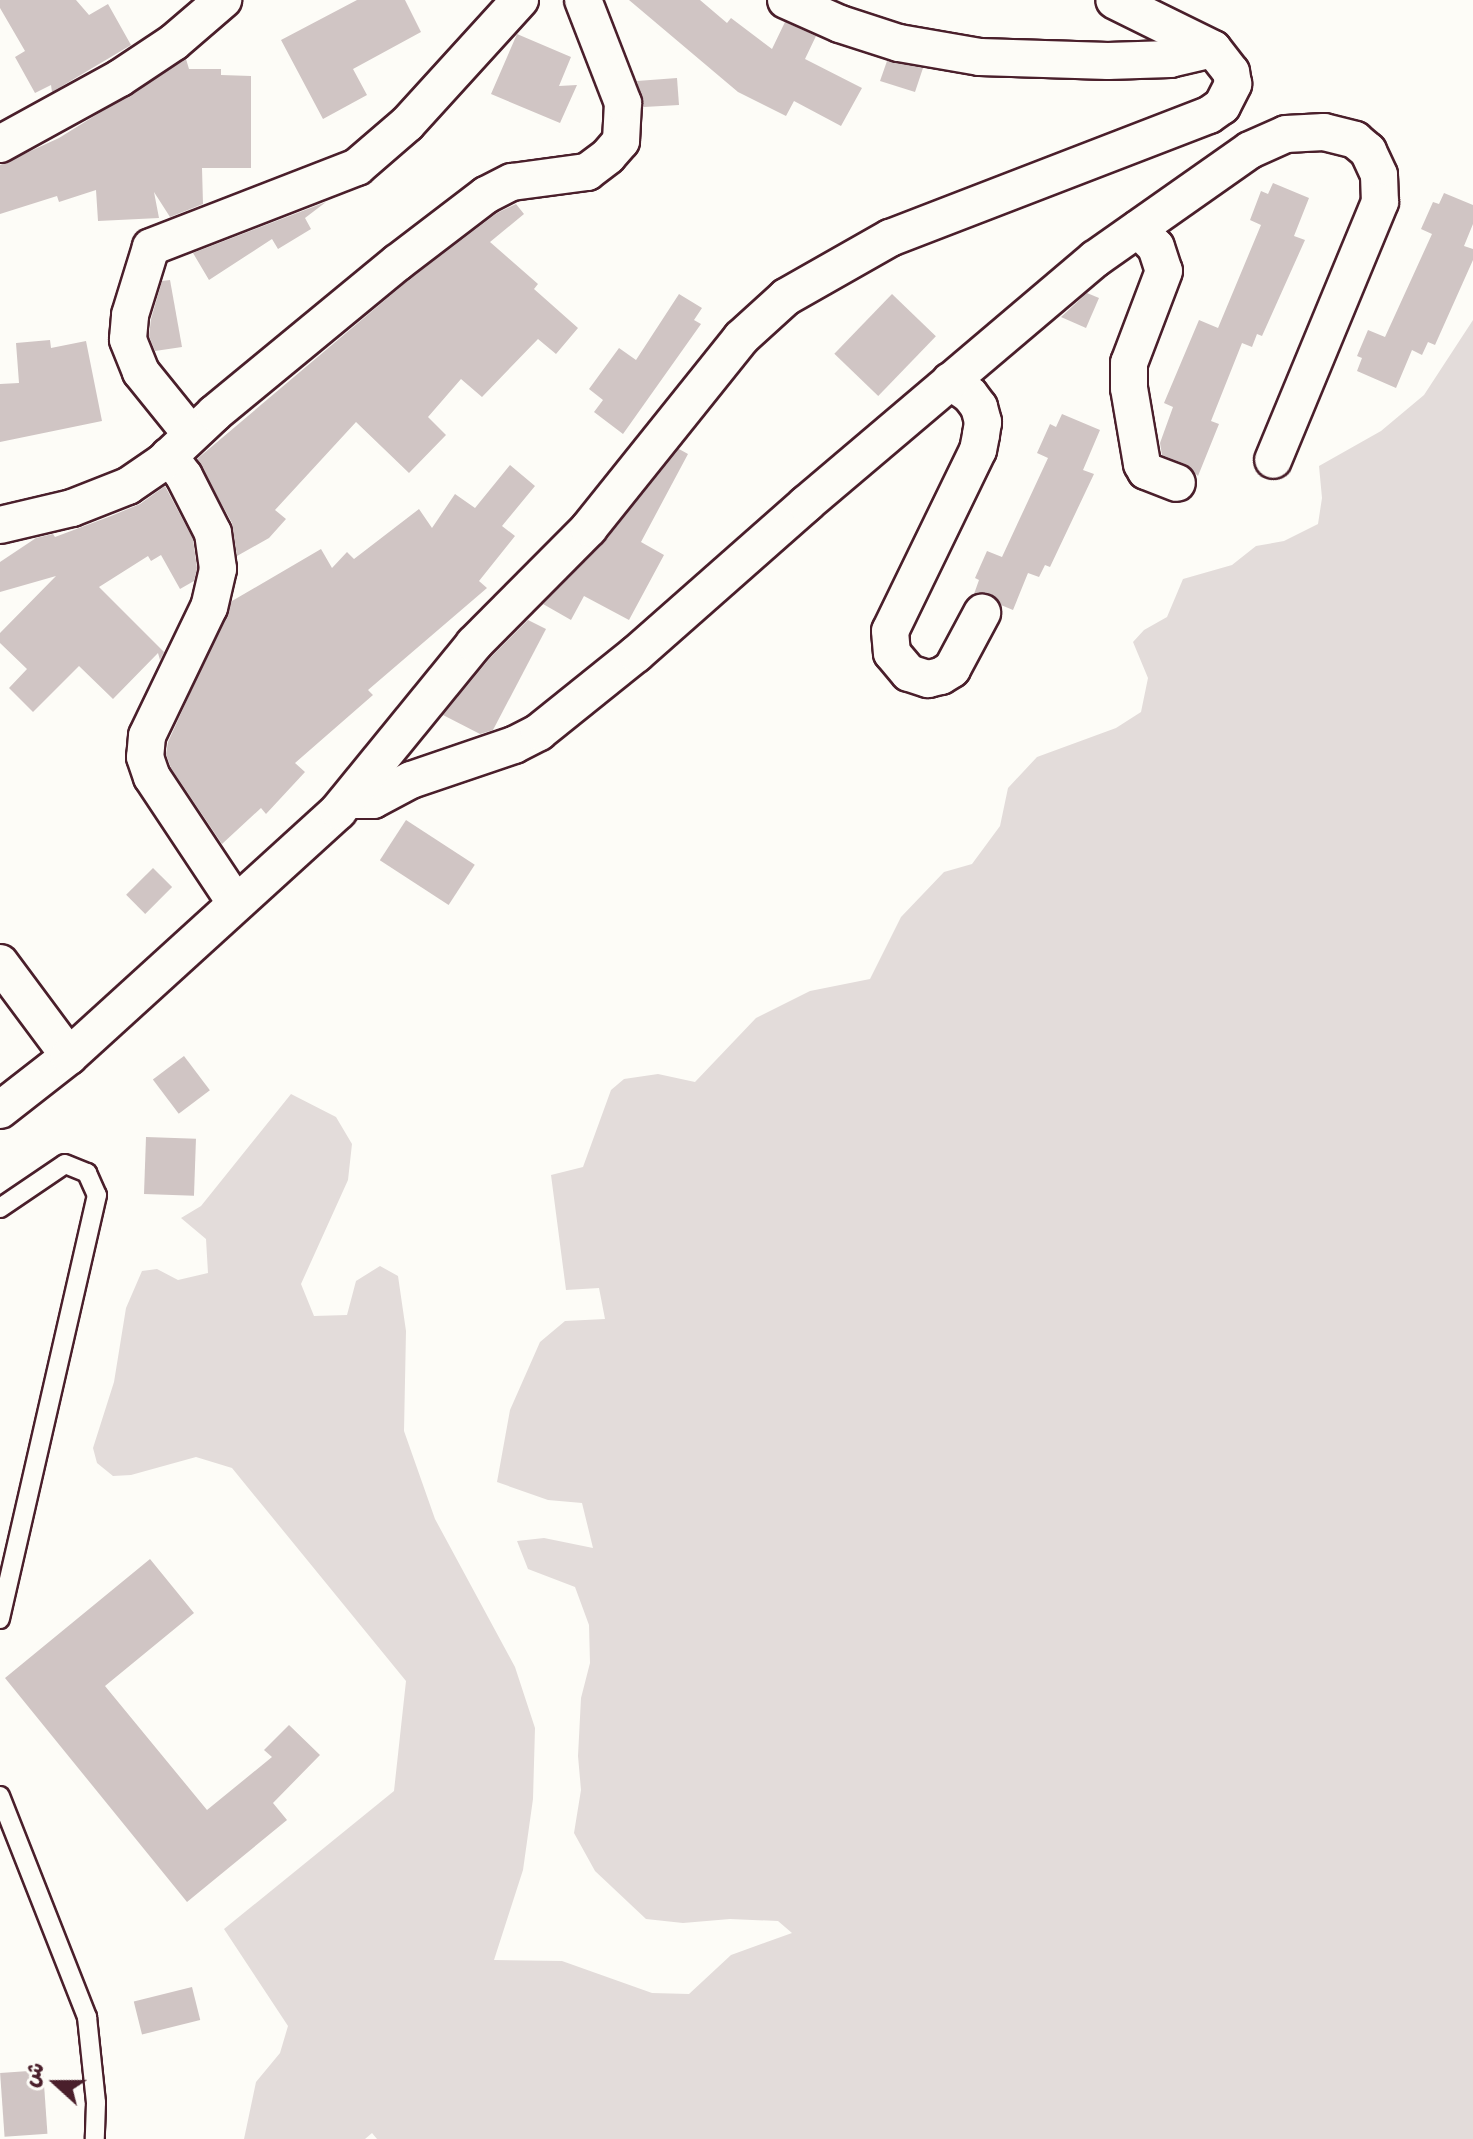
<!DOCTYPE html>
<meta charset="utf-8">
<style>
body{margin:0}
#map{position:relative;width:1473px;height:2139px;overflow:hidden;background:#fdfcf7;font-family:Caveat,"Playpen Sans Arabic",sans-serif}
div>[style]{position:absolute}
.green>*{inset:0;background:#e3dcda}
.building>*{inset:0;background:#d0c5c4;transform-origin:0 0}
.roads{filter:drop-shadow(2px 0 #4a1f2b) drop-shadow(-2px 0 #4a1f2b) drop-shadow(0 2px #4a1f2b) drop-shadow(0 -2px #4a1f2b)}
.lane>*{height:18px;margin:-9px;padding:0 9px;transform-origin:9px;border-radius:9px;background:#fdfcf7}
.street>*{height:36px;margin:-18px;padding:0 18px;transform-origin:18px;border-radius:18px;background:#fdfcf7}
span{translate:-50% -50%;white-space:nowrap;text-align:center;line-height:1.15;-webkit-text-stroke:6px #fdfcf7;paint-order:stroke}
.north{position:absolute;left:16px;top:2043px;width:80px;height:80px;-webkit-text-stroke:6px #fdfcf7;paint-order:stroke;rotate:291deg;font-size:22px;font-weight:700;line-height:32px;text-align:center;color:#4a1f2b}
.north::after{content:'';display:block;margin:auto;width:28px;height:36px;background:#4a1f2b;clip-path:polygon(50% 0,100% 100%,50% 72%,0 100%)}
</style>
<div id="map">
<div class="green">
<i style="clip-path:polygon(1473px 320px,1473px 2139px,377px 2139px,372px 2133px,365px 2139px,244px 2139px,256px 2082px,280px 2053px,288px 2026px,224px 1929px,394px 1791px,406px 1681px,232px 1468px,196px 1457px,131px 1475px,113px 1476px,97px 1463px,93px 1448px,114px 1382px,126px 1308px,142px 1271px,157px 1269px,178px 1280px,208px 1273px,206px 1239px,181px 1218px,201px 1206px,291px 1094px,336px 1117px,352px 1144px,348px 1180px,301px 1284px,314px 1316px,347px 1315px,356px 1281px,380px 1266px,398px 1276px,406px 1331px,404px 1431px,435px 1519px,515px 1667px,535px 1728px,533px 1799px,523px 1870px,494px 1960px,562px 1961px,652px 1993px,689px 1994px,731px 1955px,792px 1933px,778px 1921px,730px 1919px,683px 1923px,646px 1919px,595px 1871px,574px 1833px,581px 1790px,578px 1756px,581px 1698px,590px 1663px,589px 1625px,575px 1587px,528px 1569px,517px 1541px,544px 1538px,593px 1548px,582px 1503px,548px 1500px,497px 1482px,510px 1410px,540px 1342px,565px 1321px,605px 1319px,599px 1288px,566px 1290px,551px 1175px,583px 1167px,611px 1090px,624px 1079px,658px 1074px,695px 1082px,756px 1018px,810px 991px,870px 979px,901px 917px,944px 872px,972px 864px,1000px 826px,1008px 788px,1037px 757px,1116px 728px,1141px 712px,1148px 678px,1133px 642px,1144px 630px,1167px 617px,1183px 579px,1232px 565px,1256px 546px,1284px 541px,1318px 524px,1322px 498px,1319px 466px,1381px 431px,1424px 395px)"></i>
</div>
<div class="building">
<i style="clip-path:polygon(0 0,76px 0,89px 15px,108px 4px,131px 45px,52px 92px,51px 85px,35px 93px,15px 57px,25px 51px,0 8px)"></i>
<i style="clip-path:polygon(357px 0,405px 0,421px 32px,353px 69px,367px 95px,323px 119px,281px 40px)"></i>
<i style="clip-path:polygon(629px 0,700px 0,727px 23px,731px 18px,772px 49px,785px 22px,816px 36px,805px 59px,862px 88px,841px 126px,794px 101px,786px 116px,738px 92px)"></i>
<i style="clip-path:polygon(517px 34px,571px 57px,559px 86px,577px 85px,560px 123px,491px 94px)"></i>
<i style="clip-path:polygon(186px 59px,189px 69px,221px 69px,221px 75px,251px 76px,251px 168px,202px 168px,203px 204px,170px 217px,154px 192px,159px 218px,98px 221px,96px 190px,59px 202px,57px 196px,0 214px,0 165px,59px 138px)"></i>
<i style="clip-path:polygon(887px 61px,923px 68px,915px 92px,880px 81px)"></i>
<i style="clip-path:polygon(677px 78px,679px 105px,644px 107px,637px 81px)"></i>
<i style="clip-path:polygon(1273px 183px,1309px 198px,1294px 236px,1305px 240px,1262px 336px,1257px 334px,1252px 347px,1242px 343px,1211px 421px,1219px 424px,1198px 476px,1185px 464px,1162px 455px,1160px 443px,1173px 407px,1164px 403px,1199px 320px,1218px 328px,1261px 225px,1250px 220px,1261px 191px,1268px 194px)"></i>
<i style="clip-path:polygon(1444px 193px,1473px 205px,1473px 224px,1464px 246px,1473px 249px,1473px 260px,1435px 345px,1428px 342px,1422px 355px,1412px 350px,1396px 388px,1357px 371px,1362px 358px,1357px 356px,1368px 330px,1385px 337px,1432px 234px,1421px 229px,1433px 202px,1439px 204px)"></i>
<i style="clip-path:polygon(326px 202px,305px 218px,311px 229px,278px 249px,272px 239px,209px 280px,193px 253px)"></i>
<i style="clip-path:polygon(516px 204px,524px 214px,490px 242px,538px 284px,534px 289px,578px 328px,556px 354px,538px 339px,482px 397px,461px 379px,428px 417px,446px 435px,409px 473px,356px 422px,275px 510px,286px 519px,269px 538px,237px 556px,232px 523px,197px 459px,410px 279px,497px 213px)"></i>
<i style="clip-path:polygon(170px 280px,182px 347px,155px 351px,149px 336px,151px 319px,162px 281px)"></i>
<i style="clip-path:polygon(1087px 293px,1099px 298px,1086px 328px,1061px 317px)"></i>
<i style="clip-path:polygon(679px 294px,702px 308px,694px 320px,701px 324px,623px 434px,594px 412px,603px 400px,589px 389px,619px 348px,636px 360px)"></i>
<i style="left:892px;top:294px;width:61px;height:83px;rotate:44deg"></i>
<i style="clip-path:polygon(50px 340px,51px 348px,86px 341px,102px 421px,0 442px,0 384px,19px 383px,16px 343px)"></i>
<i style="clip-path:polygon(1062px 414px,1100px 430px,1083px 470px,1094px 474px,1050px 567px,1045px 565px,1039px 577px,1028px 573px,1013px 610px,1001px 605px,991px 594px,974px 594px,979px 580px,975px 578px,987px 551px,1002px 557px,1048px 458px,1037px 453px,1050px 424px,1056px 427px)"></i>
<i style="clip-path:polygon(679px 449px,688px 454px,641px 542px,664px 555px,629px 620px,584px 596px,571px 620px,543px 604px,605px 541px)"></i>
<i style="clip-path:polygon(510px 465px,535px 486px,502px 526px,515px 536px,479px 581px,487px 588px,368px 690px,373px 695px,295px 763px,305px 772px,266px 814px,261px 808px,222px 844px,171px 768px,166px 754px,168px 742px,232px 601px,321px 549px,332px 568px,347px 552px,354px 559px,419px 509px,432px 528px,455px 494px,475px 508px)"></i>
<i style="clip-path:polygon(165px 486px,193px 539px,197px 568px,194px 581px,180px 589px,161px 555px,151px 561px,148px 556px,99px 587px,164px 652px,160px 660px,158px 653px,113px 699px,79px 666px,33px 712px,9px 688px,27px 669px,0 643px,0 633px,56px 576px,0 592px,0 562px,36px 538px,53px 534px,55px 537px,111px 516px,140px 504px)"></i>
<i style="clip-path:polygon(528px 620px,546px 629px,493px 730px,480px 734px,443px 715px,490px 658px)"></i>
<i style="left:406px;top:820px;width:82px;height:48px;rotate:33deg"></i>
<i style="left:153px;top:868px;width:27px;height:38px;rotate:45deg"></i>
<i style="left:184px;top:1056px;width:43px;height:39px;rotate:53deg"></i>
<i style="left:146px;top:1137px;width:50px;height:57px;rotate:2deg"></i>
<i style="clip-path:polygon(150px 1559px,194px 1613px,105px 1686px,207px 1810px,272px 1757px,264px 1750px,289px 1725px,320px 1755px,273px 1803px,287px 1820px,187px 1902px,5px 1678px)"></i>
<i style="left:192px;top:1987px;width:34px;height:60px;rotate:76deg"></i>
<i style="left:43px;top:2070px;width:64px;height:43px;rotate:86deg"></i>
</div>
<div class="roads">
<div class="lane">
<i style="left:0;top:1208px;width:78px;rotate:-34.1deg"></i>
<i style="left:65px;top:1164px;width:24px;rotate:22deg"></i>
<i style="left:87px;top:1173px;width:24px;rotate:66deg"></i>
<i style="left:97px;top:1195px;width:435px;rotate:102.9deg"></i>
<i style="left:0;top:1796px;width:238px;rotate:68.5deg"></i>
<i style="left:87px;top:2017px;width:86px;rotate:84deg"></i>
<i style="left:96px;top:2103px;width:36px;rotate:92deg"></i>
</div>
<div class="street">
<i style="left:786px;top:0;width:59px;rotate:24deg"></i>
<i style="left:840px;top:24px;width:62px;rotate:17.9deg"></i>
<i style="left:899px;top:43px;width:82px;rotate:9.8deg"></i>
<i style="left:980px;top:57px;width:128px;rotate:1.8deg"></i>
<i style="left:1108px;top:61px;width:62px;rotate:-1.8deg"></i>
<i style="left:1170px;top:59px;width:44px;rotate:-13.1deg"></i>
<i style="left:0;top:144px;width:137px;rotate:-28.8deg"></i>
<i style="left:120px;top:78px;width:65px;rotate:-33.7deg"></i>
<i style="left:174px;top:42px;width:65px;rotate:-40.6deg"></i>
<i style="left:1138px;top:229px;width:25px;rotate:45deg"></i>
<i style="left:1156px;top:247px;width:25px;rotate:72deg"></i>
<i style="left:1164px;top:271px;width:98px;rotate:110.8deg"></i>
<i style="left:1129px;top:363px;width:25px;rotate:90deg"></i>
<i style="left:1129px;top:388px;width:77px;rotate:80.3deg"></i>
<i style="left:1142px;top:464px;width:8px;rotate:60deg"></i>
<i style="left:1146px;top:471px;width:33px;rotate:21deg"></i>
<i style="left:950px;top:381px;width:24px;rotate:35deg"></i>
<i style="left:970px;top:395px;width:15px;rotate:53deg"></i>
<i style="left:979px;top:407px;width:16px;rotate:75deg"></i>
<i style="left:983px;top:422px;width:13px;rotate:99deg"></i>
<i style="left:981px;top:435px;width:15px;rotate:101deg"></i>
<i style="left:978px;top:450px;width:201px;rotate:115.9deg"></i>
<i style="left:890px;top:631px;width:22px;rotate:85deg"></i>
<i style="left:892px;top:653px;width:26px;rotate:50deg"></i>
<i style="left:909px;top:673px;width:20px;rotate:18deg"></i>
<i style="left:928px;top:679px;width:13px;rotate:-13deg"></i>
<i style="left:941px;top:676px;width:13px;rotate:-32deg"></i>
<i style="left:952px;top:669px;width:64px;rotate:-61.8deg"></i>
<i style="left:191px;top:434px;width:80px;rotate:-128.9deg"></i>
<i style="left:141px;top:372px;width:35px;rotate:-112deg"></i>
<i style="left:128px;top:339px;width:24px;rotate:-85deg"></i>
<i style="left:130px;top:315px;width:71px;rotate:-72.8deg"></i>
<i style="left:151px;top:247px;width:221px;rotate:-21.2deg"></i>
<i style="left:357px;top:167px;width:66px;rotate:-40.7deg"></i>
<i style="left:407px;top:124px;width:168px;rotate:-47.7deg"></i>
<i style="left:169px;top:456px;width:25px;rotate:53deg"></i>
<i style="left:184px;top:476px;width:64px;rotate:63deg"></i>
<i style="left:213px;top:533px;width:36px;rotate:82deg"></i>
<i style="left:218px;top:569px;width:39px;rotate:103deg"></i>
<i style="left:209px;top:607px;width:143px;rotate:115.7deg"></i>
<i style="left:147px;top:736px;width:21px;rotate:95deg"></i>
<i style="left:145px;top:757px;width:21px;rotate:71deg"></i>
<i style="left:152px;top:777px;width:150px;rotate:56.4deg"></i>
<i style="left:0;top:525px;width:74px;rotate:-13.3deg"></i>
<i style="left:72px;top:508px;width:60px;rotate:-21.4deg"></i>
<i style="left:128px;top:486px;width:42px;rotate:-34.4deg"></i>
<i style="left:163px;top:462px;width:71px;rotate:-43.3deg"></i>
<i style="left:215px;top:413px;width:236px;rotate:-39.5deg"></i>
<i style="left:397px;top:263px;width:112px;rotate:-37.4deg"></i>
<i style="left:486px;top:195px;width:29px;rotate:-27deg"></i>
<i style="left:512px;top:182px;width:76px;rotate:-7.6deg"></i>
<i style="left:587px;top:172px;width:26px;rotate:-37deg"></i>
<i style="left:608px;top:156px;width:20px;rotate:-49deg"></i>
<i style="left:621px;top:141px;width:38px;rotate:-87deg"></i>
<i style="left:623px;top:103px;width:110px;rotate:-111.2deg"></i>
<i style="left:348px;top:800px;width:25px"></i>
<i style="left:373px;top:800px;width:43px;rotate:-27.8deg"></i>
<i style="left:411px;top:780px;width:109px;rotate:-18.8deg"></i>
<i style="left:514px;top:745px;width:28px;rotate:-27deg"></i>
<i style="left:539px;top:732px;width:124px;rotate:-38.8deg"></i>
<i style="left:636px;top:654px;width:227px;rotate:-41.4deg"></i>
<i style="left:806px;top:504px;width:379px;rotate:-40.3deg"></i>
<i style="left:1095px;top:259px;width:189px;rotate:-35.1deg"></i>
<i style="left:1250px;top:150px;width:39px;rotate:-24deg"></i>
<i style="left:1286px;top:134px;width:38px;rotate:-3deg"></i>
<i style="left:1324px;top:132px;width:32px;rotate:14deg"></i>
<i style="left:1355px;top:140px;width:17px;rotate:40deg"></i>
<i style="left:1368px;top:151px;width:26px;rotate:65deg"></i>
<i style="left:1379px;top:175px;width:27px;rotate:88deg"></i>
<i style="left:1380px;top:202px;width:279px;rotate:112.5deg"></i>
<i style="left:0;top:963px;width:116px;rotate:53.4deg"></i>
<i style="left:0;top:1110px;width:88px;rotate:-38deg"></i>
<i style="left:69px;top:1056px;width:364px;rotate:-42.3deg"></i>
<i style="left:338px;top:811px;width:215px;rotate:-50.8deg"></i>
<i style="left:474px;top:644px;width:163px;rotate:-45.2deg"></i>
<i style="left:589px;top:528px;width:243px;rotate:-51.3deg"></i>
<i style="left:741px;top:338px;width:61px;rotate:-42.3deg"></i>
<i style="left:786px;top:297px;width:120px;rotate:-29.6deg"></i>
<i style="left:890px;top:238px;width:342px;rotate:-21.1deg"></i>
<i style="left:1209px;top:115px;width:16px;rotate:-35deg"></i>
<i style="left:1222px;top:106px;width:25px;rotate:-63deg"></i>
<i style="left:1233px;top:84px;width:12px;rotate:-99deg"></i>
<i style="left:1231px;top:72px;width:29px;rotate:-128deg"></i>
<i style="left:1213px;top:49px;width:110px;rotate:-153.7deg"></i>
</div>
</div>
<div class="north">ش</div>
</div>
